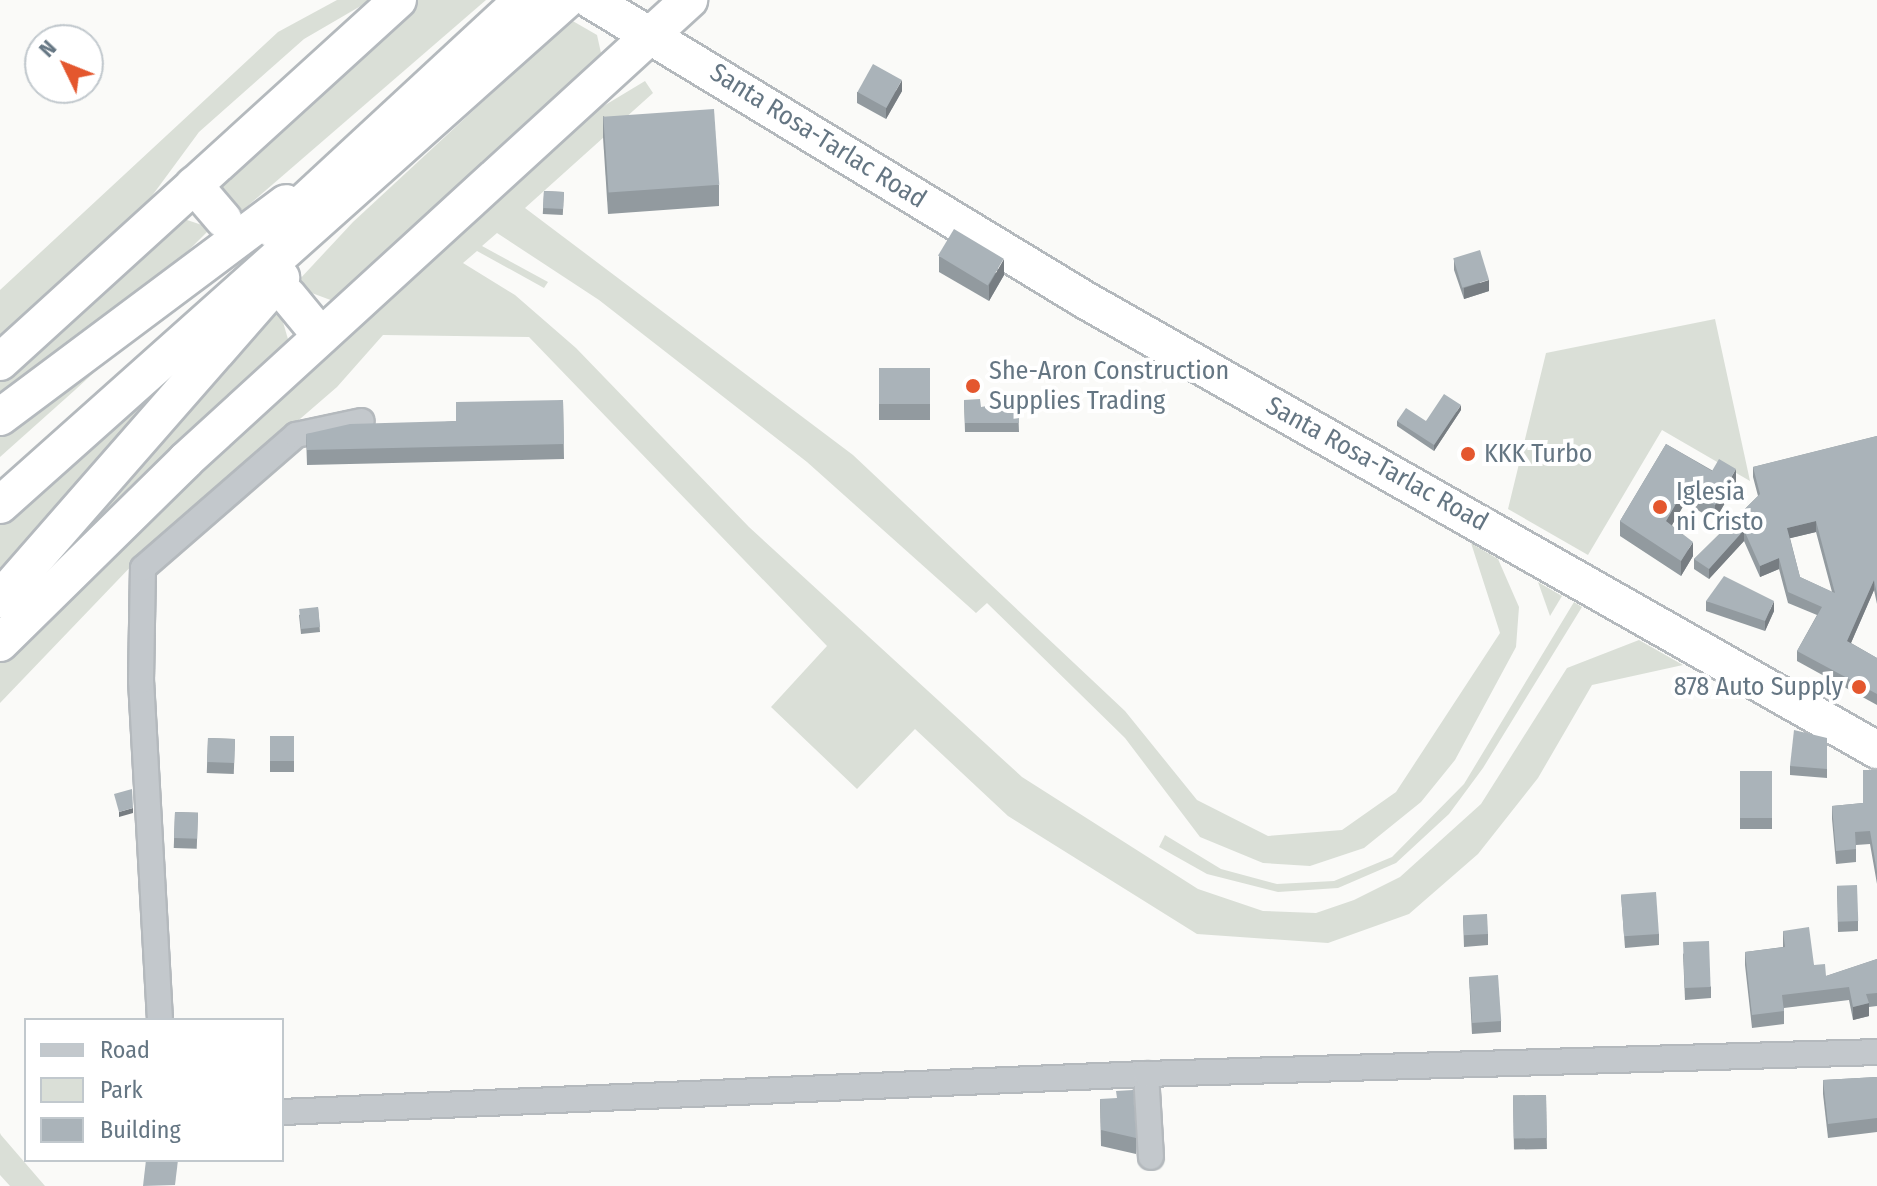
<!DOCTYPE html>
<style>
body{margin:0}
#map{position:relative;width:1877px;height:1186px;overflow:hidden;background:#fafaf8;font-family:"Fira Sans Condensed",sans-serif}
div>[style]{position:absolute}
.green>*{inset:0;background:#dadfd7}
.roads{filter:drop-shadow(2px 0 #b4b9bd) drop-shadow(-2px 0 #b4b9bd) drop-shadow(0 2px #b4b9bd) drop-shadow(0 -2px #b4b9bd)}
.minor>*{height:24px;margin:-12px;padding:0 12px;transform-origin:12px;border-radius:12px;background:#c3c8cc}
.highway>*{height:36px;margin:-18px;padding:0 18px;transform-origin:18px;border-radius:18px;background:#fff}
.wall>*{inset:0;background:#929a9f;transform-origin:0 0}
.shaded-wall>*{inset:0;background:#777d82}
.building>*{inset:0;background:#aab3b9;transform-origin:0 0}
.dots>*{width:22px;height:22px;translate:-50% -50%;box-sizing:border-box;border:4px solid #fff;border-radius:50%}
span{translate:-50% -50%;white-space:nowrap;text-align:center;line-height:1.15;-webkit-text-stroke:8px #fff;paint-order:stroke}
.street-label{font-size:26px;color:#657683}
.poi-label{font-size:26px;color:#657683}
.left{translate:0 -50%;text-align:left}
.right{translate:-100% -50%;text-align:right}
.legend{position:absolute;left:24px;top:1018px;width:260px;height:144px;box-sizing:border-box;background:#fff;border:2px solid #c1c8cd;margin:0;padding:10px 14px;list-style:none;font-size:24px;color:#657683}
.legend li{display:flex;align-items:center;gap:16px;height:40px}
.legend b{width:40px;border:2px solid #c1c8cd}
.north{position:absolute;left:24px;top:24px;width:80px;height:80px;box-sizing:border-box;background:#fff;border:2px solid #c1c8cd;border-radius:50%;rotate:313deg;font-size:22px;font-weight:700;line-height:32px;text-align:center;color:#657683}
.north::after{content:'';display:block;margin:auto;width:28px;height:36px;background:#e4572e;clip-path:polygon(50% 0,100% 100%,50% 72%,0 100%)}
</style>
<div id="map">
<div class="green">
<i style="clip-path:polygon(337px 0,371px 0,304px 39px,199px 132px,146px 204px,0 340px,0 290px,278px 32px)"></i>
<i style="clip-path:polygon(411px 0,486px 0,235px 217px,219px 185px)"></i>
<i style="clip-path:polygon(571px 20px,597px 35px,603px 62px,336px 302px,309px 292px,298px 281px,353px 222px)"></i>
<i style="clip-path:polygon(645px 81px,653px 93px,525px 208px,853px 455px,1125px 711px,1197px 800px,1268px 836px,1342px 830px,1396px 792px,1500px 633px,1471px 543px,1498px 559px,1519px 607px,1516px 647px,1455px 760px,1421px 802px,1364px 848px,1310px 866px,1263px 863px,1200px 837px,1125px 738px,987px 603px,976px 613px,807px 462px,599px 300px,497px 233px,482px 246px,548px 282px,544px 288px,477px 251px,463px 263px,515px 295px,576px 348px,749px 527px,1022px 777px,1198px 889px,1263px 911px,1316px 913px,1354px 900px,1400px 877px,1481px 804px,1567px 668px,1639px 640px,1683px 665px,1592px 685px,1538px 778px,1478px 854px,1409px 914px,1328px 943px,1197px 934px,1008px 816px,915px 729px,857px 789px,771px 707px,827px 646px,529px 337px,383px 335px,337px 387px,138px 559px,0 703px,0 663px,81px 579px,587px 116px)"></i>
<i style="clip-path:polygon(175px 216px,211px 228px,171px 268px,0 397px,0 375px)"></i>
<i style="clip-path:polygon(175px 298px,75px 390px,0 457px,0 427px)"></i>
<i style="clip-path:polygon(278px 305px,290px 346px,0 618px,54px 550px)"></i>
<i style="clip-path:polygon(1715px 319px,1750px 481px,1662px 430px,1588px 555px,1508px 509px,1546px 353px)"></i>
<i style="clip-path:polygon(213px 330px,135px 416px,0 577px,0 524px)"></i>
<i style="clip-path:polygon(1538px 582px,1562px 596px,1550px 616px)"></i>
<i style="clip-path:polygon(1574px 602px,1582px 607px,1483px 768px,1449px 814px,1396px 863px,1338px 888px,1278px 892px,1207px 874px,1159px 847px,1165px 835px,1221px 869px,1277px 884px,1334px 881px,1392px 857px,1464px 784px)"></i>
<i style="clip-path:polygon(0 1133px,1px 1135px,45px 1186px,10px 1186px,0 1175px)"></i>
</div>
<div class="roads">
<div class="minor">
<i style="left:160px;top:1020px;width:340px;rotate:-93.2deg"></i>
<i style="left:141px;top:681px;width:113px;rotate:-89deg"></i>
<i style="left:143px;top:568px;width:203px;rotate:-41deg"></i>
<i style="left:296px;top:435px;width:67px;rotate:-12deg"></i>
<i style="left:1146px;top:1074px;width:83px;rotate:86.6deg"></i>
<i style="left:282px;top:1112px;width:865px;rotate:-2.52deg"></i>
<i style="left:1146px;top:1074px;width:731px;rotate:-1.72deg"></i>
</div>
<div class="highway">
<i style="left:591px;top:0;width:578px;rotate:31.27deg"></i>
<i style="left:1085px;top:300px;width:911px;rotate:29.6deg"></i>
<i style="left:194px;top:185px;width:45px;rotate:49.5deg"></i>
<i style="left:274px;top:230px;width:338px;rotate:-42.8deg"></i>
<i style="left:288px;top:296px;width:52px;rotate:50.5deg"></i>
<i style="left:0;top:362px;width:538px;rotate:-42.29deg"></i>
<i style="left:0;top:417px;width:357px;rotate:-36.8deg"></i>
<i style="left:0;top:505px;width:759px;rotate:-41.74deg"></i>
<i style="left:0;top:599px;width:427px;rotate:-48.8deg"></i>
<i style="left:0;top:643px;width:261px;rotate:-44.5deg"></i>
<i style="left:186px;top:460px;width:682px;rotate:-42.44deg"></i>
</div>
</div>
<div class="wall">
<i style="clip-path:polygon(902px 91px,886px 119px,857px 103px,857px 92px)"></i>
<i style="clip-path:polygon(603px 116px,719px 185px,719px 206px,608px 214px,603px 137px)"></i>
<i style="left:544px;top:191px;width:20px;height:23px;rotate:3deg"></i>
<i style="clip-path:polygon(939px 256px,1004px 275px,989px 301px,939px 272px)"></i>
<i style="clip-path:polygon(1454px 259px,1489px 291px,1464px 299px,1454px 270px)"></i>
<i style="left:879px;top:368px;width:51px;height:52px"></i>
<i style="clip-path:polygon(563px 400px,564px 459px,307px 465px,306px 434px,456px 421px)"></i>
<i style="clip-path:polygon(964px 400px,981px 407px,1018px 404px,1019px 432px,965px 432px)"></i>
<i style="clip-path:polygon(1461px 410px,1434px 451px,1397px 426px,1397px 421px,1426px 421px)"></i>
<i style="clip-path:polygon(evenodd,1877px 436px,1877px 604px,1874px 590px,1851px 643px,1877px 658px,1877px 705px,1797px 661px,1797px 651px,1817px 615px,1788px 603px,1779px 569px,1760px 577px,1744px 541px,1709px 579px,1694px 569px,1694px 559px,1758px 496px,1753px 477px,1753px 467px,1877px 436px,1816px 532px,1832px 592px,1800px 577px,1790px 538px,1816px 532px)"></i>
<i style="clip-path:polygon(1666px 444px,1736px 484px,1715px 520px,1685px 503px,1672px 525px,1693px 556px,1681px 576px,1620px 536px,1620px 521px)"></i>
<i style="clip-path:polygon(1706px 601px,1774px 611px,1765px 631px,1706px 611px)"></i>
<i style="clip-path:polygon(318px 607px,320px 632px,301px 634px,299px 615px)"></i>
<i style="left:270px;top:736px;width:24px;height:36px"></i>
<i style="left:208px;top:738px;width:27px;height:35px;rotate:2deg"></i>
<i style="clip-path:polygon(1827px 738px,1827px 778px,1790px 775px,1790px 766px)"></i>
<i style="clip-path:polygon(1877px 770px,1877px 884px,1870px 844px,1856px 845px,1856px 862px,1836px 864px,1832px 819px,1832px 806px,1863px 803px)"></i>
<i style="left:1740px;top:771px;width:32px;height:58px"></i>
<i style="left:175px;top:812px;width:23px;height:36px;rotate:2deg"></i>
<i style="clip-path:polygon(1837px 886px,1858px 921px,1858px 931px,1838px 932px)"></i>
<i style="clip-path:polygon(1621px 895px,1659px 934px,1659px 945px,1625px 948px)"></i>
<i style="clip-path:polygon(1463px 916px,1488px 934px,1488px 945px,1464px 947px)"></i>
<i style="clip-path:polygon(1783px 931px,1814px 965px,1826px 976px,1877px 959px,1877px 1006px,1869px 1007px,1869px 1016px,1853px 1020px,1849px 1000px,1784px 1008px,1784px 1024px,1752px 1028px,1745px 965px,1745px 952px,1783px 947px)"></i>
<i style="clip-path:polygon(1683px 953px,1711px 987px,1711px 998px,1685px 1000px)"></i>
<i style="clip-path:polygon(1469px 977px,1501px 1021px,1501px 1032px,1472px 1034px)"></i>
<i style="clip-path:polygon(1877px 1077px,1877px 1132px,1828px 1138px,1823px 1094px,1823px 1080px)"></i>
<i style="left:1546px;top:1095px;width:54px;height:33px;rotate:89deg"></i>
<i style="clip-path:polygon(1100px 1099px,1136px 1138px,1136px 1154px,1101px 1146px)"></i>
</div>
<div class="shaded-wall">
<i style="clip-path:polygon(902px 80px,902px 91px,886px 119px,886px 108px)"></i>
<i style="clip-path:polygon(1004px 259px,1004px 275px,989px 301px,989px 285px)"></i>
<i style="clip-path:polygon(1489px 280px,1489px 291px,1464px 299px,1464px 288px)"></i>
<i style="clip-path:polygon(1461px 405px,1461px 410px,1434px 451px,1434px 445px)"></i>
<i style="clip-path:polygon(1736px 469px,1736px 484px,1715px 520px,1715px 505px)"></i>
<i style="clip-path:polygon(1685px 488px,1685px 503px,1666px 535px,1666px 521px)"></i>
<i style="clip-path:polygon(1816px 521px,1816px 532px,1787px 539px,1787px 528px)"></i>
<i style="clip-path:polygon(1744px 530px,1744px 541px,1709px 579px,1709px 569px)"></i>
<i style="clip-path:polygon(1693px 542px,1693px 556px,1681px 576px,1681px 561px)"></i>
<i style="clip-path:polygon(1779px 558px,1779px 569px,1760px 577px,1760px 566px)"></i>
<i style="clip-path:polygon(1874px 580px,1874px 590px,1847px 652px,1847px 641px)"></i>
<i style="clip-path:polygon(1774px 601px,1774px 611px,1765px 631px,1765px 621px)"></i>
<i style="clip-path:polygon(133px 808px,133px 813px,119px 817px,119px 812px)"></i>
<i style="clip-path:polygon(1869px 1003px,1869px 1016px,1853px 1020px,1853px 1007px)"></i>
</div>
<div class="building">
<i style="left:873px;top:64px;width:33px;height:32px;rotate:29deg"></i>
<i style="left:714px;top:109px;width:76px;height:111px;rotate:86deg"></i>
<i style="left:544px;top:191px;width:20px;height:17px;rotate:3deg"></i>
<i style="left:954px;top:229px;width:58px;height:31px;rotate:31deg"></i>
<i style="left:1480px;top:250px;width:31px;height:28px;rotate:73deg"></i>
<i style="left:879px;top:368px;width:51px;height:36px"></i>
<i style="clip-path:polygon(1444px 394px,1461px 405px,1434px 445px,1397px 421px,1406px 408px,1426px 421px)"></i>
<i style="clip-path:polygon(980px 399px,981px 407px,1018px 404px,1019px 423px,965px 423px,964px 400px)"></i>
<i style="clip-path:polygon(563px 400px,564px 444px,307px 450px,306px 434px,350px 424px,456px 421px,456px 402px)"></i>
<i style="clip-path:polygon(evenodd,1877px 436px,1877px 594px,1874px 580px,1847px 641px,1877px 658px,1877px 694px,1797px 651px,1822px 607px,1788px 592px,1779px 558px,1760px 566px,1744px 530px,1709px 569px,1694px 559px,1760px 494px,1753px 467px,1877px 436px,1816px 521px,1835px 593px,1800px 577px,1787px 528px,1816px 521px)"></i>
<i style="clip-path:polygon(1666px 444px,1712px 471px,1719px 459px,1736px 469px,1715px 505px,1685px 488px,1666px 521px,1693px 542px,1681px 561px,1620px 521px)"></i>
<i style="clip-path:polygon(1724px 576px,1774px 601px,1765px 621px,1706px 601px)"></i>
<i style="left:318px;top:607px;width:20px;height:19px;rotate:84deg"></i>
<i style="clip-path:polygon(1794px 730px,1827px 738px,1827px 769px,1790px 766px)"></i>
<i style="left:270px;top:736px;width:24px;height:25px"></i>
<i style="left:208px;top:738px;width:27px;height:24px;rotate:2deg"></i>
<i style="clip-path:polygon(1863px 770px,1877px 770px,1877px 872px,1870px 831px,1855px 832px,1856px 849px,1836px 851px,1832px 806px,1863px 803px)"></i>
<i style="left:1740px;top:771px;width:32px;height:47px"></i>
<i style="clip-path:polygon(132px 789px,133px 808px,119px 812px,114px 794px)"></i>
<i style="left:175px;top:812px;width:23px;height:26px;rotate:2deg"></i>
<i style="left:1857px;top:885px;width:36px;height:20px;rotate:88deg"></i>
<i style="left:1656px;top:892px;width:42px;height:35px;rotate:86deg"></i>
<i style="left:1487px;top:914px;width:20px;height:24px;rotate:87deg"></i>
<i style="clip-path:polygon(1809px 927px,1814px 965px,1825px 964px,1826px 976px,1877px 959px,1877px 993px,1866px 994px,1869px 1003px,1853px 1007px,1849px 987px,1782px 995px,1784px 1011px,1752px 1015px,1745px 952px,1785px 947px,1783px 931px)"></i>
<i style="left:1709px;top:941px;width:46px;height:26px;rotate:88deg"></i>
<i style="left:1498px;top:975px;width:46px;height:29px;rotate:86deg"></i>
<i style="clip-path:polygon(1877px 1077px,1877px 1118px,1828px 1124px,1823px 1080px)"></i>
<i style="clip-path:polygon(1133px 1090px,1136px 1138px,1101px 1130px,1100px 1099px,1117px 1098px,1116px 1091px)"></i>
<i style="left:1546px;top:1095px;width:43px;height:33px;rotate:89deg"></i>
<i style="clip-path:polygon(146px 1160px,178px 1160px,175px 1185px,143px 1186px)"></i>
</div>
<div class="dots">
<i style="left:973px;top:386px;background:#e4572e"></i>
<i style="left:1468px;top:454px;background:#e4572e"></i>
<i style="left:1660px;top:507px;background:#e4572e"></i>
<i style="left:1859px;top:687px;background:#e4572e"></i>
</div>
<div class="street-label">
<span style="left:818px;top:136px;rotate:32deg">Santa Rosa-Tarlac Road</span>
<span style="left:1377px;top:464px;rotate:29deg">Santa Rosa-Tarlac Road</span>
</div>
<div class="poi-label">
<span class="left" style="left:989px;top:386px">She-Aron Construction<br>Supplies Trading</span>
<span class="left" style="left:1484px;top:454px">KKK Turbo</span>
<span class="left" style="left:1676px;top:507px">Iglesia<br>ni Cristo</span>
<span class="right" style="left:1843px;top:687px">878 Auto Supply</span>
</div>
<ul class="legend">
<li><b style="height:10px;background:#c3c8cc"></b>Road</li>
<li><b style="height:22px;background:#dadfd7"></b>Park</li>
<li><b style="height:22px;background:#aab3b9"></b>Building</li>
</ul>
<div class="north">N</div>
</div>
